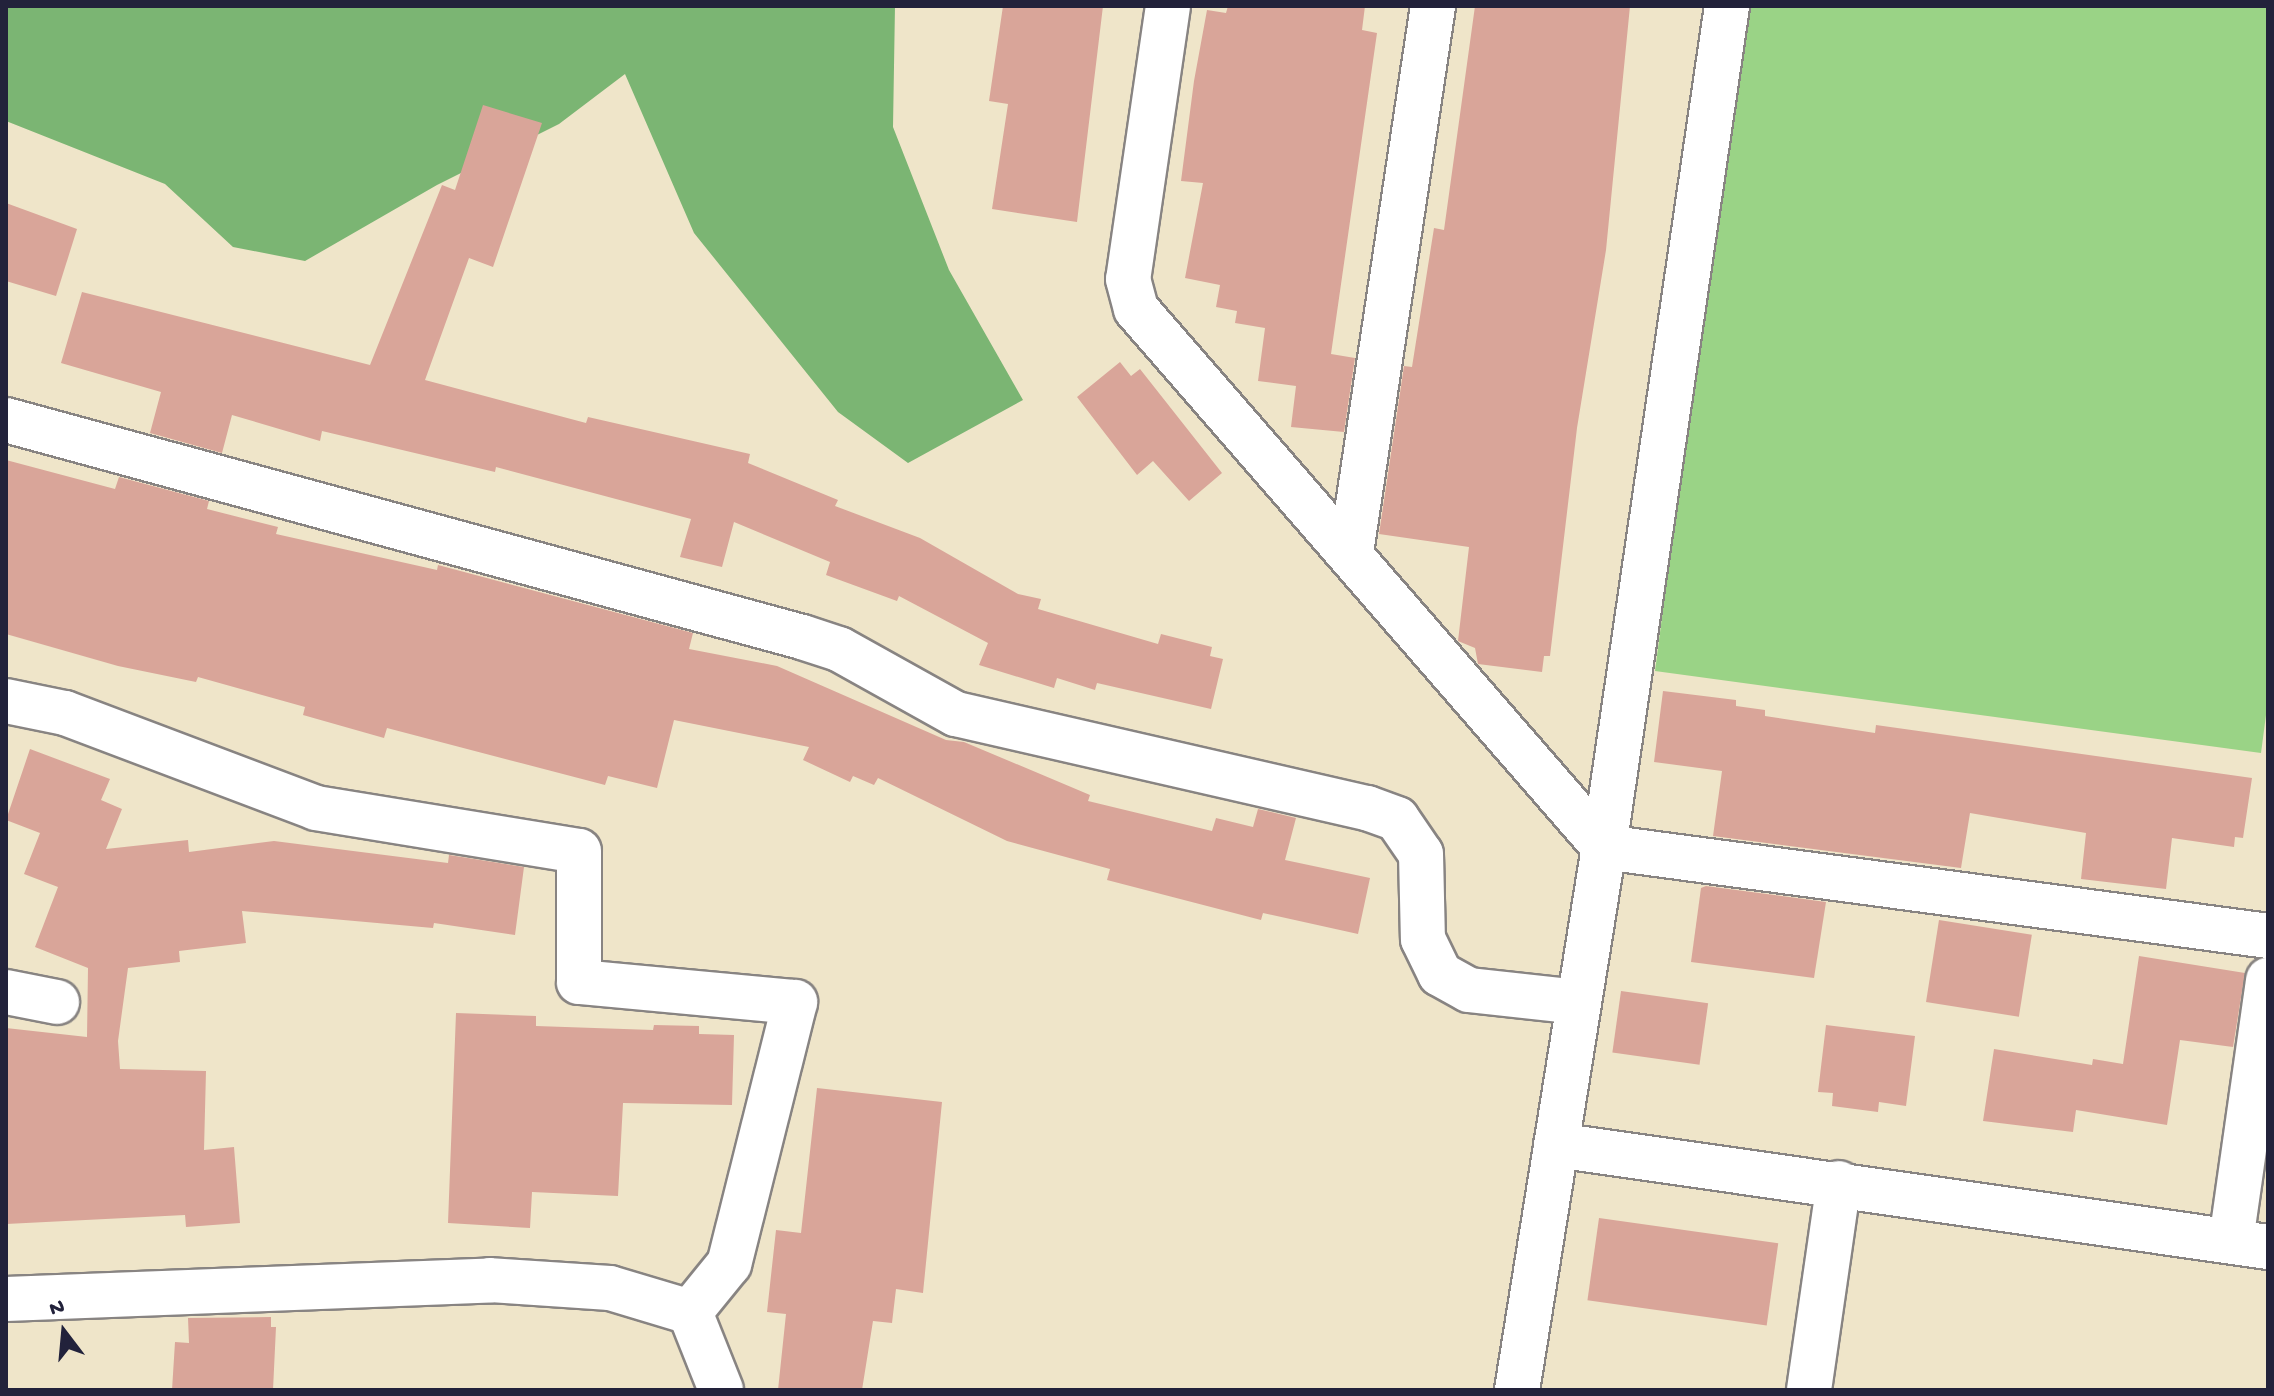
<!DOCTYPE html>
<style>
body{margin:0}
#map{position:relative;width:2274px;height:1396px;overflow:hidden;background:#efe5c9;font-family:"Gochi Hand",sans-serif}
div>[style]{position:absolute}
.green>*{inset:0;background:#9ad386}
.forest>*{inset:0;background:#7bb573}
.building>*{inset:0;background:#d9a599;transform-origin:0 0}
.roads{filter:drop-shadow(2px 0 #888482) drop-shadow(-2px 0 #888482) drop-shadow(0 2px #888482) drop-shadow(0 -2px #888482)}
.minor>*{height:44px;margin:-22px;padding:0 22px;transform-origin:22px;border-radius:22px;background:#fff}
span{translate:-50% -50%;white-space:nowrap;text-align:center;line-height:1.15;-webkit-text-stroke:6px #fff;paint-order:stroke}
.frame{position:absolute;inset:0;border:8px solid #22223b;pointer-events:none}
.north{position:absolute;left:24px;top:1292px;width:80px;height:80px;-webkit-text-stroke:6px #fff;paint-order:stroke;rotate:344deg;font-size:22px;font-weight:700;line-height:32px;text-align:center;color:#22223b}
.north::after{content:'';display:block;margin:auto;width:28px;height:36px;background:#22223b;clip-path:polygon(50% 0,100% 100%,50% 72%,0 100%)}
</style>
<div id="map">
<div class="green">
<i style="clip-path:polygon(1741px 6px,2268px 6px,2268px 700px,2261px 753px,1655px 671px)"></i>
</div>
<div class="forest">
<i style="clip-path:polygon(6px 6px,895px 6px,893px 127px,949px 270px,1023px 400px,908px 463px,838px 412px,694px 233px,625px 74px,559px 124px,437px 185px,305px 261px,233px 247px,165px 184px,6px 121px)"></i>
</div>
<div class="building">
<i style="clip-path:polygon(1003px 6px,1103px 6px,1077px 222px,992px 209px,1008px 104px,989px 101px)"></i>
<i style="clip-path:polygon(1228px 6px,1365px 6px,1362px 30px,1377px 33px,1331px 354px,1355px 358px,1344px 432px,1291px 427px,1296px 386px,1258px 381px,1265px 328px,1235px 323px,1237px 311px,1216px 307px,1220px 285px,1185px 278px,1203px 183px,1181px 181px,1194px 81px,1207px 10px,1226px 13px)"></i>
<i style="clip-path:polygon(1475px 6px,1630px 6px,1606px 250px,1577px 428px,1550px 656px,1544px 656px,1542px 672px,1478px 664px,1475px 648px,1458px 641px,1469px 547px,1379px 534px,1404px 366px,1412px 367px,1434px 228px,1444px 230px)"></i>
<i style="clip-path:polygon(483px 105px,542px 123px,493px 267px,469px 258px,425px 380px,586px 423px,588px 417px,750px 454px,748px 463px,838px 500px,835px 506px,920px 538px,1018px 594px,1041px 599px,1038px 609px,1158px 644px,1161px 634px,1212px 647px,1210px 656px,1223px 659px,1211px 709px,1097px 683px,1095px 690px,1057px 678px,1054px 688px,979px 665px,988px 643px,899px 596px,897px 601px,826px 575px,830px 562px,734px 522px,722px 567px,680px 557px,691px 519px,496px 467px,495px 472px,322px 431px,320px 441px,232px 415px,222px 453px,150px 433px,161px 392px,61px 363px,82px 292px,370px 365px,442px 185px,455px 190px)"></i>
<i style="clip-path:polygon(6px 203px,77px 229px,56px 296px,6px 281px)"></i>
<i style="clip-path:polygon(1120px 362px,1131px 376px,1140px 369px,1222px 473px,1189px 501px,1153px 461px,1137px 475px,1077px 397px)"></i>
<i style="clip-path:polygon(6px 460px,115px 489px,119px 477px,209px 501px,207px 509px,278px 527px,276px 534px,437px 570px,438px 565px,693px 633px,689px 649px,777px 666px,946px 740px,964px 742px,1090px 795px,1088px 801px,1212px 831px,1216px 818px,1253px 827px,1258px 809px,1296px 818px,1285px 860px,1370px 878px,1358px 934px,1263px 913px,1261px 920px,1107px 880px,1110px 869px,1007px 841px,878px 778px,874px 785px,853px 776px,850px 782px,803px 760px,809px 747px,674px 720px,657px 788px,608px 776px,605px 785px,387px 728px,384px 738px,303px 715px,305px 707px,198px 677px,196px 682px,118px 666px,6px 634px)"></i>
<i style="clip-path:polygon(1663px 691px,1736px 700px,1736px 706px,1765px 710px,1765px 716px,1875px 733px,1876px 725px,2252px 778px,2243px 838px,2235px 837px,2234px 847px,2172px 838px,2166px 889px,2081px 879px,2086px 833px,1970px 813px,1961px 868px,1713px 836px,1722px 771px,1654px 762px)"></i>
<i style="clip-path:polygon(30px 749px,110px 779px,101px 800px,122px 809px,106px 849px,188px 840px,189px 852px,274px 841px,448px 863px,449px 855px,524px 867px,515px 935px,434px 923px,433px 928px,242px 911px,246px 943px,179px 951px,180px 962px,128px 968px,118px 1041px,120px 1069px,206px 1071px,204px 1150px,234px 1147px,240px 1223px,186px 1227px,185px 1215px,6px 1224px,6px 1028px,87px 1037px,88px 968px,35px 947px,58px 887px,24px 874px,40px 833px,6px 820px)"></i>
<i style="clip-path:polygon(1706px 886px,1826px 902px,1814px 978px,1691px 962px,1701px 888px)"></i>
<i style="left:1939px;top:920px;width:94px;height:83px;rotate:9deg"></i>
<i style="clip-path:polygon(2139px 956px,2245px 973px,2233px 1047px,2180px 1040px,2167px 1125px,2076px 1110px,2073px 1132px,1983px 1121px,1994px 1049px,2092px 1065px,2093px 1059px,2123px 1064px)"></i>
<i style="left:1621px;top:991px;width:88px;height:62px;rotate:8deg"></i>
<i style="clip-path:polygon(456px 1013px,536px 1016px,536px 1026px,653px 1030px,654px 1025px,699px 1026px,699px 1034px,734px 1035px,732px 1105px,623px 1103px,618px 1196px,532px 1192px,530px 1228px,448px 1223px)"></i>
<i style="clip-path:polygon(1826px 1025px,1915px 1036px,1906px 1106px,1879px 1102px,1878px 1112px,1832px 1106px,1833px 1093px,1818px 1092px)"></i>
<i style="clip-path:polygon(817px 1088px,942px 1102px,923px 1293px,896px 1289px,892px 1323px,873px 1321px,862px 1390px,778px 1390px,786px 1314px,767px 1312px,776px 1230px,801px 1233px)"></i>
<i style="left:1599px;top:1218px;width:181px;height:83px;rotate:8deg"></i>
<i style="clip-path:polygon(271px 1317px,271px 1327px,276px 1327px,273px 1390px,172px 1390px,175px 1342px,189px 1343px,188px 1318px)"></i>
</div>
<div class="roads">
<div class="minor">
<i style="left:1168px;top:6px;width:276px;rotate:98.3deg"></i>
<i style="left:1128px;top:279px;width:31px;rotate:75deg"></i>
<i style="left:1136px;top:309px;width:713px;rotate:48.98deg"></i>
<i style="left:1604px;top:847px;width:670px;rotate:7.63deg"></i>
<i style="left:6px;top:420px;width:825px;rotate:15.25deg"></i>
<i style="left:802px;top:637px;width:39px;rotate:18deg"></i>
<i style="left:839px;top:649px;width:134px;rotate:29.1deg"></i>
<i style="left:956px;top:714px;width:422px;rotate:12.9deg"></i>
<i style="left:1367px;top:808px;width:32px;rotate:20deg"></i>
<i style="left:1397px;top:819px;width:42px;rotate:55.6deg"></i>
<i style="left:1421px;top:854px;width:85px;rotate:88.7deg"></i>
<i style="left:1423px;top:939px;width:39px;rotate:64deg"></i>
<i style="left:1440px;top:974px;width:33px;rotate:29deg"></i>
<i style="left:1469px;top:990px;width:110px;rotate:6.3deg"></i>
<i style="left:1351px;top:552px;width:552px;rotate:-81.46deg"></i>
<i style="left:6px;top:701px;width:60px;rotate:11.5deg"></i>
<i style="left:65px;top:713px;width:268px;rotate:20.7deg"></i>
<i style="left:316px;top:808px;width:266px;rotate:9.3deg"></i>
<i style="left:579px;top:851px;width:131px;rotate:90deg"></i>
<i style="left:579px;top:982px;width:217px;rotate:5.3deg"></i>
<i style="left:795px;top:1002px;width:270px;rotate:104.1deg"></i>
<i style="left:729px;top:1264px;width:62px;rotate:129.1deg"></i>
<i style="left:6px;top:992px;width:52px;rotate:11.1deg"></i>
<i style="left:1556px;top:1145px;width:719px;rotate:8.15deg"></i>
<i style="left:2231px;top:1241px;width:264px;rotate:-81.9deg"></i>
<i style="left:6px;top:1299px;width:484px;rotate:-2.2deg"></i>
<i style="left:490px;top:1280px;width:120px;rotate:3.8deg"></i>
<i style="left:610px;top:1288px;width:84px;rotate:16.7deg"></i>
<i style="left:690px;top:1312px;width:84px;rotate:68.3deg"></i>
<i style="left:1517px;top:1390px;width:550px;rotate:-80.9deg"></i>
<i style="left:1604px;top:847px;width:850px;rotate:-81.68deg"></i>
<i style="left:1809px;top:1390px;width:209px;rotate:-81.8deg"></i>
</div>
</div>
<div class="frame"></div>
<div class="north">N</div>
</div>
